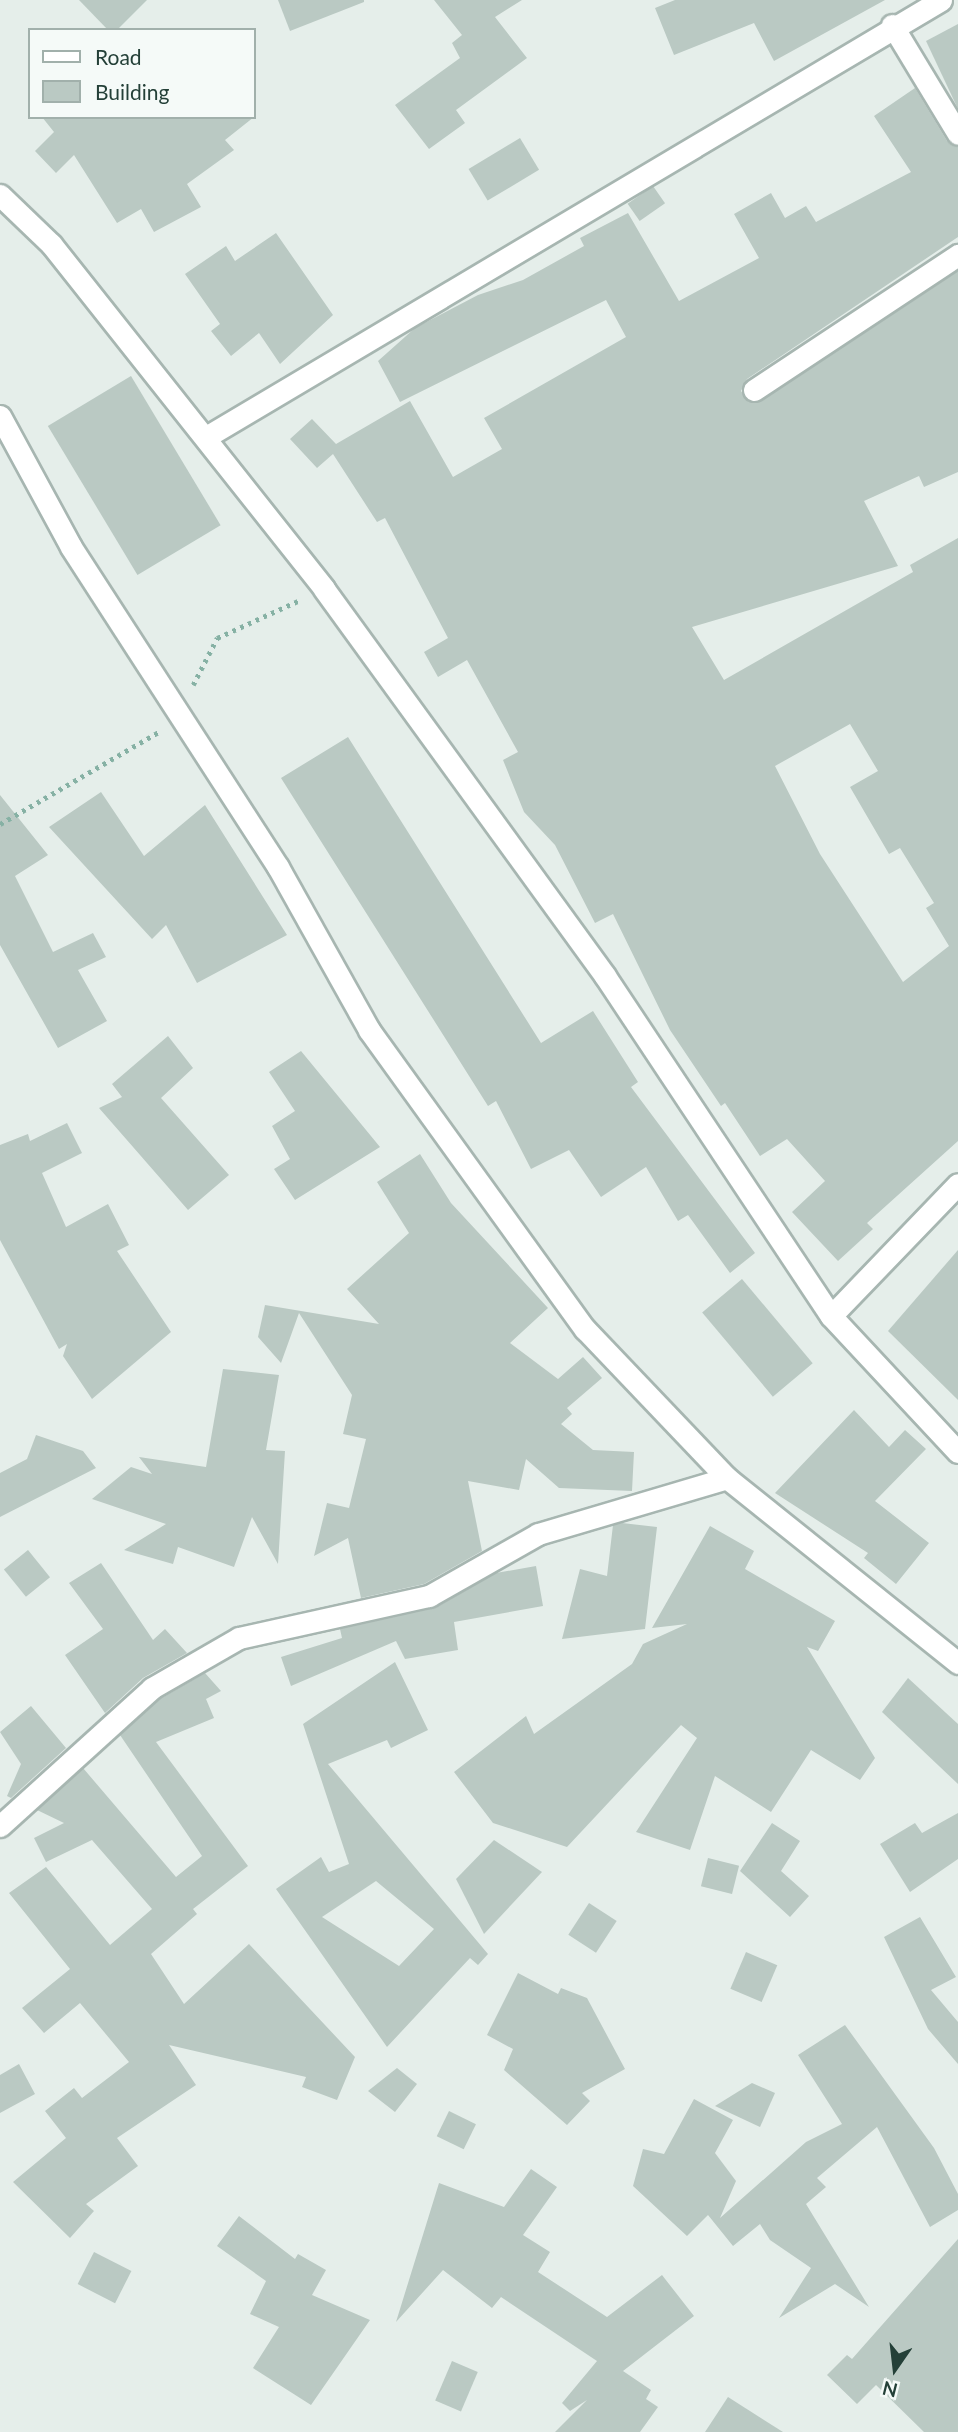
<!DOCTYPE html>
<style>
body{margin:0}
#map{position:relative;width:958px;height:2432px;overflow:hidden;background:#e5eeea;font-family:Lato,sans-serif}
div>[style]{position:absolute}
.building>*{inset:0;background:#bac9c3;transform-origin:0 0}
.path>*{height:4.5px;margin-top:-2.25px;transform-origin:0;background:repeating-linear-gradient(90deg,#86b1a4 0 3.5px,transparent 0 8.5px)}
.roads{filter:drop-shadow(2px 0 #a7b6b1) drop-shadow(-2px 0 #a7b6b1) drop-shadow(0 2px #a7b6b1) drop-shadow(0 -2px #a7b6b1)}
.minor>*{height:21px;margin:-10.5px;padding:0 10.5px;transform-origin:10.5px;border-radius:10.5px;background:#fff}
span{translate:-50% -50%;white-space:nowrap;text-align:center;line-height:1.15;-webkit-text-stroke:7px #f5faf8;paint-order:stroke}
.legend{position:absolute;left:28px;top:28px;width:228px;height:91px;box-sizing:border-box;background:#f5faf8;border:2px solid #a1b0ab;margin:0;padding:9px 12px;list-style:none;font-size:21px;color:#244038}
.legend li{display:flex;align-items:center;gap:14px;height:35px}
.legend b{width:35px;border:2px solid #a1b0ab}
.north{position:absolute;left:860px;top:2334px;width:70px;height:70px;-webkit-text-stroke:5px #f5faf8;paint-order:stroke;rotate:194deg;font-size:19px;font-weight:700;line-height:28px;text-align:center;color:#244038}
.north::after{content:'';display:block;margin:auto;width:24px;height:32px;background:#244038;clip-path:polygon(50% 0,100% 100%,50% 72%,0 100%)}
</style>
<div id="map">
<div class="building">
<i style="clip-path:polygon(79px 0,147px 0,117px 30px,108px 30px)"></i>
<i style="clip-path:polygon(278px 0,364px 0,364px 2px,290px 31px)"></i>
<i style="clip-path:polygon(434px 0,522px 0,495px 17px,527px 58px,456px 110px,465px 123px,429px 149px,395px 105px,460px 58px,452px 43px,462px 35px)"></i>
<i style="clip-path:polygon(675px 0,885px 0,774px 61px,754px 23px,674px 55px,655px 8px)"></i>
<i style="clip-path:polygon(958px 24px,958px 109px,926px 41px)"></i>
<i style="clip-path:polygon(evenodd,915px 88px,947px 141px,958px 147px,958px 237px,747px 379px,741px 391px,749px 402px,761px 401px,958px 271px,958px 472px,924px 487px,919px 476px,864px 501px,898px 566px,692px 627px,724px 680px,913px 572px,910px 565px,958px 538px,958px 1141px,867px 1223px,873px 1229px,838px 1261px,792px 1212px,825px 1181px,787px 1139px,760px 1156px,725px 1103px,721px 1106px,670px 1030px,613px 914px,595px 923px,555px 845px,524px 812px,503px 760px,518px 752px,467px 660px,438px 677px,424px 652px,448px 638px,385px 518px,377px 522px,333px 454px,317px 468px,290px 439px,312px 419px,336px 444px,410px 401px,453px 477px,502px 449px,484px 418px,626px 337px,606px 300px,400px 402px,378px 361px,415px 328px,478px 295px,523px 280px,584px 246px,580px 238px,628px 213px,679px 301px,759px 258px,734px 214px,771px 193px,785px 218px,806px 206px,816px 222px,911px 172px,874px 116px,915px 88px,850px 724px,878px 771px,850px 787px,889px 854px,900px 848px,934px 903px,926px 908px,949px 946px,903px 982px,820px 854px,775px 766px,850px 724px)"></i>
<i style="clip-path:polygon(42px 117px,254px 117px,225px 140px,234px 150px,187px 184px,201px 207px,154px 232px,141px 209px,117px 223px,74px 155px,56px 173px,35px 151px,54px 132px)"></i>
<i style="left:520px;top:138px;width:37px;height:60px;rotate:59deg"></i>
<i style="left:653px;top:186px;width:21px;height:31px;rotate:55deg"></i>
<i style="clip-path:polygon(276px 233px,333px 315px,280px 364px,259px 333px,231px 356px,211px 331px,220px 324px,185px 274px,226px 246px,235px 261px)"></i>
<i style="left:131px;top:376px;width:174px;height:97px;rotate:59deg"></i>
<i style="clip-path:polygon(348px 737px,541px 1043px,593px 1011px,638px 1082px,631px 1087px,755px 1253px,730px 1273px,688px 1215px,678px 1221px,646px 1167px,601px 1197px,569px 1150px,531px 1169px,496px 1101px,488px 1106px,281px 778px)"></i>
<i style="clip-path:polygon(101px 792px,144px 856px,205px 805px,287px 935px,197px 983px,166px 925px,152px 939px,49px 827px)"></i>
<i style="clip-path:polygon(0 795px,48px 855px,15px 876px,53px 952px,93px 933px,106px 957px,78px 970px,107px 1021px,58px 1048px,0 945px)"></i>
<i style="clip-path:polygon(168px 1036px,193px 1068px,161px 1098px,229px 1175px,188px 1210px,99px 1108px,122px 1097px,112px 1084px)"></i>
<i style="clip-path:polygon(301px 1051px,380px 1147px,295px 1200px,274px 1169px,290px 1159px,272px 1126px,295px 1111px,269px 1072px)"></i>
<i style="clip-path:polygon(67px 1123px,82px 1153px,42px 1173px,66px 1227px,108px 1204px,129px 1245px,117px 1251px,171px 1332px,92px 1399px,63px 1356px,67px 1344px,59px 1349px,0 1240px,0 1145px,28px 1134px,30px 1141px)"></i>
<i style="clip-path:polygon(420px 1154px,451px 1203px,548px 1308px,510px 1343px,558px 1379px,583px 1357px,602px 1378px,567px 1408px,572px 1414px,561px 1424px,593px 1450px,634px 1452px,632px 1491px,559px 1488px,526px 1459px,519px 1490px,468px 1481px,482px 1551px,424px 1584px,361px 1598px,348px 1538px,314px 1556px,327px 1503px,349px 1508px,366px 1439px,343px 1434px,352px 1395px,299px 1313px,281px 1363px,258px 1337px,265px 1305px,379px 1324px,347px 1289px,409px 1233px,377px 1182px)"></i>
<i style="clip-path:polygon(958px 1250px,958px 1400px,888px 1331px)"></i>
<i style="left:742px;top:1279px;width:110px;height:52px;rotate:50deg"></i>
<i style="clip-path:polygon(223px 1369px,279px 1375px,266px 1450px,285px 1451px,278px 1564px,252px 1517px,234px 1567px,178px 1547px,173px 1564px,124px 1550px,166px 1524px,92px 1499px,131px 1467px,152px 1474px,139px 1457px,206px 1467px)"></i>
<i style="clip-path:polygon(854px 1410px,889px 1447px,905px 1430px,926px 1449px,875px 1501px,929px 1543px,896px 1584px,864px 1558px,868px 1553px,775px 1493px)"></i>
<i style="clip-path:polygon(36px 1435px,83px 1451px,96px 1468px,0 1517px,0 1473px,27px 1459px)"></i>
<i style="clip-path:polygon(622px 1523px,657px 1527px,645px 1629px,562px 1639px,580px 1569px,607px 1576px,613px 1525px)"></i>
<i style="clip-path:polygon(710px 1526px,754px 1551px,745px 1569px,835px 1621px,818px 1651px,807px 1647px,875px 1758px,860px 1780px,811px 1750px,771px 1812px,715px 1776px,690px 1850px,636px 1832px,697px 1738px,681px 1725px,567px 1847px,493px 1823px,454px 1772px,526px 1716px,534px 1734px,632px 1664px,643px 1644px,687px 1624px,652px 1628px)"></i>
<i style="left:28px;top:1550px;width:35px;height:31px;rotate:51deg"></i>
<i style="clip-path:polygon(101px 1563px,153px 1640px,165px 1629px,187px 1653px,143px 1678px,105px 1713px,65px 1655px,103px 1629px,69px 1583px)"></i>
<i style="clip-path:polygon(536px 1566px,543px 1606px,454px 1622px,458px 1650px,405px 1659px,396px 1641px,291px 1686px,281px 1657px,342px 1638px,340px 1629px,435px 1608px,496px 1573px)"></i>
<i style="clip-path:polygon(evenodd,395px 1662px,428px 1730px,391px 1748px,387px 1740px,328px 1764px,488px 1954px,478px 1965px,470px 1958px,387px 2047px,276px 1889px,321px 1857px,329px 1872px,349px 1864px,303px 1724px,395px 1662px,376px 1881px,434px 1929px,399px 1966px,322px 1917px,376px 1881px)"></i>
<i style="clip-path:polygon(205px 1673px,221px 1691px,206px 1699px,214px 1718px,156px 1742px,248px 1866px,193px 1909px,197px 1914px,151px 1954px,184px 2004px,249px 1944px,355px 2057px,337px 2100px,302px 2087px,306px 2077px,169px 2045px,196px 2085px,117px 2138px,138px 2166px,86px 2204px,94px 2211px,70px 2238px,13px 2182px,66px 2138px,45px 2111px,74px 2088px,82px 2098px,129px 2062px,80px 2003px,44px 2033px,22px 2008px,70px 1969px,9px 1893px,46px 1867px,110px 1945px,152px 1909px,92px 1840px,46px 1862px,34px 1838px,64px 1823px,37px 1810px,83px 1768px,176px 1877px,202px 1856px,120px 1735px,160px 1699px)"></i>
<i style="clip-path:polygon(908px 1678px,958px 1724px,958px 1784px,882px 1712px)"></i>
<i style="clip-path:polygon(31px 1706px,66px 1748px,11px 1798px,7px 1796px,21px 1764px,0 1732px)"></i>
<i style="clip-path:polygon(958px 1813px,958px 1859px,910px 1892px,880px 1844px,915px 1823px,922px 1833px)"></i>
<i style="clip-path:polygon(772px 1823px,800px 1841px,781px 1871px,809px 1896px,790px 1917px,740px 1871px)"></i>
<i style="clip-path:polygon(494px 1840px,542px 1872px,484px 1934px,456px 1879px)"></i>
<i style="left:708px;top:1858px;width:32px;height:29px;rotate:14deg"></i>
<i style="left:589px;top:1903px;width:33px;height:38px;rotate:33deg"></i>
<i style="clip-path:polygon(920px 1917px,956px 1977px,931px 1990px,958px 2022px,958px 2064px,928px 2029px,884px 1937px)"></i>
<i style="left:746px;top:1952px;width:34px;height:40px;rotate:23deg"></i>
<i style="clip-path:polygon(518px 1973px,558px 1994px,561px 1988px,587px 1998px,625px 2069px,582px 2093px,590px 2101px,567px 2125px,504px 2070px,513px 2049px,487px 2035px)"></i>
<i style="clip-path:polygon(845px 2025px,934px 2148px,958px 2194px,958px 2210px,930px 2227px,877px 2127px,817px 2178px,826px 2187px,806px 2204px,869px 2307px,835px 2284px,779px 2318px,811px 2268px,770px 2240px,760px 2224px,733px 2246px,708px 2215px,687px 2236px,633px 2186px,643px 2149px,664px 2154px,694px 2099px,733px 2120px,715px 2153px,736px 2181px,720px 2218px,806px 2142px,842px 2124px,798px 2055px)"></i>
<i style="clip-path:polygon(19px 2064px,35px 2094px,0 2113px,0 2075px)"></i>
<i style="clip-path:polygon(397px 2068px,417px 2084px,395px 2112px,368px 2091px)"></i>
<i style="clip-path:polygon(752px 2083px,775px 2093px,760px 2127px,715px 2106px)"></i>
<i style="left:449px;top:2111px;width:30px;height:28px;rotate:26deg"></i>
<i style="clip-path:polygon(531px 2169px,557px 2187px,523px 2235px,550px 2252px,538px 2272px,607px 2317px,662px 2275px,694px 2316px,623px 2371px,651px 2390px,646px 2399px,658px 2407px,640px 2432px,555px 2432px,587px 2400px,570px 2411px,562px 2403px,597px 2361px,501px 2297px,492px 2308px,443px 2270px,396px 2322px,439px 2183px,504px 2207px)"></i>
<i style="clip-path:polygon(239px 2216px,295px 2259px,298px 2254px,326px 2270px,312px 2295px,370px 2320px,311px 2405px,253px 2368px,279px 2327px,250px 2314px,266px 2281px,217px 2246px)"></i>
<i style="clip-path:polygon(958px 2239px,958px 2432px,924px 2432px,876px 2385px,857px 2404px,827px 2375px,847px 2355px,852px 2359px)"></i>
<i style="left:94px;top:2252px;width:42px;height:36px;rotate:27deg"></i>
<i style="left:452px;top:2361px;width:28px;height:43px;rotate:23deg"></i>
<i style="clip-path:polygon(728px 2397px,783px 2432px,705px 2432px)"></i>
</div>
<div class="path">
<i style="left:193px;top:685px;width:53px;rotate:-62.9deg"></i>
<i style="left:217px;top:638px;width:89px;rotate:-24.6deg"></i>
<i style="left:0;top:824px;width:184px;rotate:-30.1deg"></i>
</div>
<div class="roads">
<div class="minor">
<i style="left:892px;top:25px;width:127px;rotate:58.8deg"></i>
<i style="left:0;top:195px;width:71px;rotate:43.9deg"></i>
<i style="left:51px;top:244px;width:440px;rotate:51.6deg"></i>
<i style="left:324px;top:589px;width:478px;rotate:54deg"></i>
<i style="left:605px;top:976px;width:408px;rotate:56.4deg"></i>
<i style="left:831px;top:1316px;width:186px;rotate:47deg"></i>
<i style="left:754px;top:390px;width:245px;rotate:-33.5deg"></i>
<i style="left:0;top:416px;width:149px;rotate:61.5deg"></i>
<i style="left:71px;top:547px;width:381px;rotate:57.1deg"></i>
<i style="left:278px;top:867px;width:187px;rotate:60.8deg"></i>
<i style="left:369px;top:1030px;width:369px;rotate:54.2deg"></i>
<i style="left:585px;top:1329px;width:206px;rotate:46.4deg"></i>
<i style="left:727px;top:1478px;width:296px;rotate:38.7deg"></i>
<i style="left:206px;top:437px;width:855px;rotate:-30.73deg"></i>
<i style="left:831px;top:1316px;width:183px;rotate:-46.1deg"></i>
<i style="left:0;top:1826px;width:205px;rotate:-42.2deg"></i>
<i style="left:152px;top:1688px;width:100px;rotate:-29.9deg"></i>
<i style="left:239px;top:1638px;width:195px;rotate:-12.5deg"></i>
<i style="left:429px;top:1596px;width:125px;rotate:-29.6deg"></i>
<i style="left:538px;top:1534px;width:197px;rotate:-16.5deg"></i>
</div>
</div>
<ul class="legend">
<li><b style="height:9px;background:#fff"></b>Road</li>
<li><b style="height:19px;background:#bac9c3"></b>Building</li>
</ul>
<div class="north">N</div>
</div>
